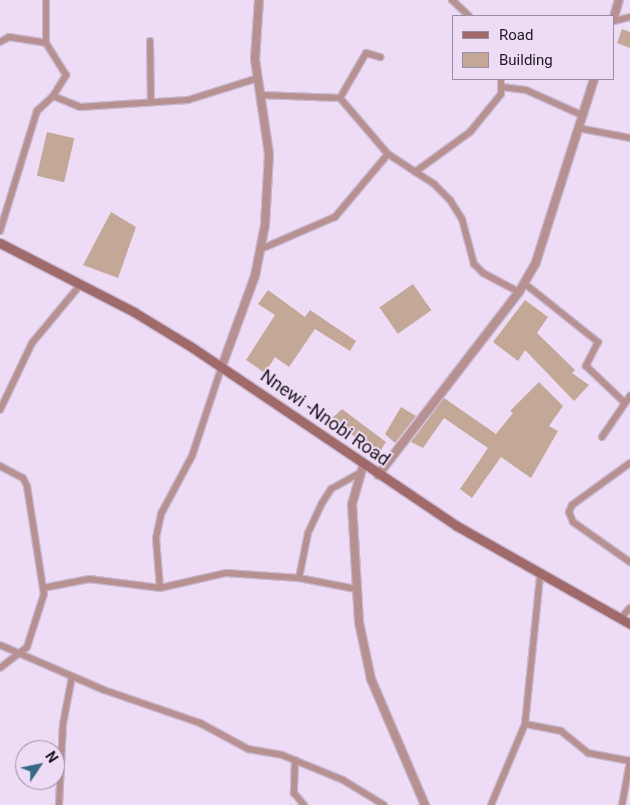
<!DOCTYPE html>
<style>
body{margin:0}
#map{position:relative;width:630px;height:805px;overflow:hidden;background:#eedbf5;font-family:Roboto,sans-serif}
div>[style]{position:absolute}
.building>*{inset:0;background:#c4a897;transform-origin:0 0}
.roads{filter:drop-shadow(1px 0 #c9b8cf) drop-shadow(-1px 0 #c9b8cf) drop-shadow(0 1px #c9b8cf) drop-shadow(0 -1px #c9b8cf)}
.minor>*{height:6px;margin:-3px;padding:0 3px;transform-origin:3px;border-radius:3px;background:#b79191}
.tertiary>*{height:8px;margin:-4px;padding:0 4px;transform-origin:4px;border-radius:4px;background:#b79191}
.secondary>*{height:9px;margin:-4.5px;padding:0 4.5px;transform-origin:4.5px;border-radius:4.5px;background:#a0696a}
span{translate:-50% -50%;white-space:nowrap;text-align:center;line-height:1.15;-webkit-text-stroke:4px #eedbf5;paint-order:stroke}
.street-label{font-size:18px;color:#1f1922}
.legend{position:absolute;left:452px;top:15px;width:162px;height:65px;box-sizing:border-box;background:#eedbf5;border:1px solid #9b8da1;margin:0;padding:6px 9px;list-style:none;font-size:15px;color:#1f1922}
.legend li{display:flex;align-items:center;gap:10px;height:25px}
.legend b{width:25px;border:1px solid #9b8da1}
.north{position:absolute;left:15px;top:740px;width:50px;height:50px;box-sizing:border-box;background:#eedbf5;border:1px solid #9b8da1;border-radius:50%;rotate:56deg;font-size:14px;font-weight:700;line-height:20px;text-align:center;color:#1f1922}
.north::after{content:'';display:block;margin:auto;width:18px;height:22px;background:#376a87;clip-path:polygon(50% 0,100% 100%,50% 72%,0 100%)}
</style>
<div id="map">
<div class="building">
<i style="clip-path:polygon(622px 29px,630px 32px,630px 48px,617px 43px)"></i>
<i style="left:47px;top:132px;width:28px;height:45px;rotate:13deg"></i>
<i style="clip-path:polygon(111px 212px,136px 227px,118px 278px,83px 265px)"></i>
<i style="left:413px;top:284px;width:32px;height:41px;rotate:55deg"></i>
<i style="clip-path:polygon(268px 290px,305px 317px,310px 310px,356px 341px,350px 351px,315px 329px,289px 367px,275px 357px,265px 373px,246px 360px,275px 315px,258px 304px)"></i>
<i style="clip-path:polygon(525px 300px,548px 317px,537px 333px,575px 370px,572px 373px,589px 385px,574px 401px,525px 350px,518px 361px,493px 342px)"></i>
<i style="clip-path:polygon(539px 382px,563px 406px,549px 426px,558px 431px,531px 478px,501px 457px,472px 498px,460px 489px,488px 448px,444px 418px,423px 448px,411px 442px,444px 398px,496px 434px,513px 413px,510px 411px)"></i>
<i style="clip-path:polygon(401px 407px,416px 416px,395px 443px,385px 434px)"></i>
<i style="clip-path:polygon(342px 409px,386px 442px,379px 453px,330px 420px)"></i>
</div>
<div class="roads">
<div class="minor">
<i style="left:452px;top:0;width:23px;rotate:43deg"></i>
<i style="left:614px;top:21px;width:16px;rotate:-14deg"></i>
<i style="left:150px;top:41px;width:61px;rotate:89.1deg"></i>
<i style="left:0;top:42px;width:10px;rotate:-29deg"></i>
<i style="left:9px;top:37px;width:37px;rotate:9deg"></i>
<i style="left:502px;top:87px;width:24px;rotate:7deg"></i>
<i style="left:526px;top:90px;width:61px;rotate:24.1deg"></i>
<i style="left:260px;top:95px;width:80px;rotate:2.1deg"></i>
<i style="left:340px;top:98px;width:74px;rotate:49.4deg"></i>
<i style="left:388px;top:154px;width:55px;rotate:33.1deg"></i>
<i style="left:434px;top:184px;width:23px;rotate:45deg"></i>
<i style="left:450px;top:200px;width:22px;rotate:58deg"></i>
<i style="left:462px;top:219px;width:47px;rotate:75.1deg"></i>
<i style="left:474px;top:264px;width:13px;rotate:45deg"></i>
<i style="left:483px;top:273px;width:41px;rotate:27.8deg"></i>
<i style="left:53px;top:96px;width:29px;rotate:22deg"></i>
<i style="left:80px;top:107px;width:108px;rotate:-3.7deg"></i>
<i style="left:188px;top:100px;width:73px;rotate:-17.4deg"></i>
<i style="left:340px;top:98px;width:52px;rotate:-60deg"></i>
<i style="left:366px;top:53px;width:15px;rotate:16deg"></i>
<i style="left:578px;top:128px;width:53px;rotate:10.9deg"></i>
<i style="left:415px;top:172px;width:68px;rotate:-36deg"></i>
<i style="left:470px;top:132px;width:49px;rotate:-50.8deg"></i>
<i style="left:501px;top:94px;width:15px;rotate:-90deg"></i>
<i style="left:0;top:231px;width:126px;rotate:-72.9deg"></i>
<i style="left:37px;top:111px;width:22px;rotate:-43deg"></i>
<i style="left:53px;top:96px;width:25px;rotate:-58deg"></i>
<i style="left:66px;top:75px;width:38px;rotate:-122deg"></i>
<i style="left:46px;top:43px;width:43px;rotate:-90deg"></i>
<i style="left:261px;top:249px;width:81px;rotate:-23.4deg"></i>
<i style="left:335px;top:217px;width:82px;rotate:-49.9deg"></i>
<i style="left:524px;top:283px;width:95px;rotate:38.6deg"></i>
<i style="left:598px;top:342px;width:27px;rotate:117deg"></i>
<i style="left:586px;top:366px;width:54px;rotate:43.5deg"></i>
<i style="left:0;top:410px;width:74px;rotate:-64.5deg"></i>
<i style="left:32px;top:343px;width:77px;rotate:-50.3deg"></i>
<i style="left:602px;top:437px;width:50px;rotate:-55.7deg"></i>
<i style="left:630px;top:463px;width:72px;rotate:144.1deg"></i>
<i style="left:572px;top:505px;width:8px;rotate:113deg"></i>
<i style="left:569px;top:512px;width:11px;rotate:68deg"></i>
<i style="left:573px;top:522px;width:70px;rotate:35.1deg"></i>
<i style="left:0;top:466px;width:26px;rotate:28deg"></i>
<i style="left:23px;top:478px;width:9px;rotate:63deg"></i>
<i style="left:27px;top:486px;width:109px;rotate:81.1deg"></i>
<i style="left:44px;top:594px;width:56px;rotate:107.8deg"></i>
<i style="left:27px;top:647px;width:34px;rotate:142deg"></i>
<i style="left:299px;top:578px;width:46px;rotate:-78.7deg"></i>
<i style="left:308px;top:533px;width:33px;rotate:-65deg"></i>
<i style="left:322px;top:503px;width:17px;rotate:-57deg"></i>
<i style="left:331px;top:489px;width:31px;rotate:-29deg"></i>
<i style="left:43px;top:588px;width:47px;rotate:-11.1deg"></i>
<i style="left:89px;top:579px;width:72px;rotate:7.2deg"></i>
<i style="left:160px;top:588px;width:68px;rotate:-12.8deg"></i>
<i style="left:226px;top:573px;width:73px;rotate:3.9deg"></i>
<i style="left:299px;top:578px;width:58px;rotate:10.9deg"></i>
<i style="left:160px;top:588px;width:50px;rotate:-94.6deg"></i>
<i style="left:156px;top:538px;width:25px;rotate:-78deg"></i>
<i style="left:161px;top:514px;width:66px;rotate:-61.9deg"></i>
<i style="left:192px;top:456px;width:95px;rotate:-71.6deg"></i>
<i style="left:620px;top:619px;width:15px;rotate:-48deg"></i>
<i style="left:0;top:645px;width:113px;rotate:23.4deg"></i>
<i style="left:104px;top:690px;width:102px;rotate:19deg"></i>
<i style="left:200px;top:723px;width:55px;rotate:28.4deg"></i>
<i style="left:248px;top:749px;width:35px;rotate:10deg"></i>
<i style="left:282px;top:755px;width:66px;rotate:22.3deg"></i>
<i style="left:343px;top:780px;width:48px;rotate:31.4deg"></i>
<i style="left:525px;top:724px;width:37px;rotate:11deg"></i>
<i style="left:561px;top:731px;width:35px;rotate:39deg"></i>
<i style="left:588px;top:753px;width:43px;rotate:10.8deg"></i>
<i style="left:295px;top:760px;width:33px;rotate:92deg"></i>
<i style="left:294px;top:793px;width:16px;rotate:50deg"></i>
<i style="left:59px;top:805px;width:81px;rotate:-87.2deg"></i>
<i style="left:63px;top:724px;width:48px;rotate:-79.2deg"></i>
<i style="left:491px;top:805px;width:88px;rotate:-67.2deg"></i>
<i style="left:525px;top:724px;width:149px;rotate:-84.2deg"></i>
<i style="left:622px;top:805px;width:45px;rotate:-79.7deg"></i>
</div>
<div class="tertiary">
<i style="left:614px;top:17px;width:18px;rotate:-74deg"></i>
<i style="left:222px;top:366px;width:96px;rotate:-69.9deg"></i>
<i style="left:255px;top:276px;width:52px;rotate:-78.9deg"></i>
<i style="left:265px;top:225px;width:71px;rotate:-86.8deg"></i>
<i style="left:269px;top:154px;width:96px;rotate:-98.4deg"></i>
<i style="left:255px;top:59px;width:59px;rotate:-86.1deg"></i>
<i style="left:363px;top:466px;width:40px;rotate:106deg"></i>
<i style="left:352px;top:504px;width:118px;rotate:86.6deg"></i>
<i style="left:359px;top:622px;width:58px;rotate:78.1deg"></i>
<i style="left:371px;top:679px;width:137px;rotate:66.8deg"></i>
<i style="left:378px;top:475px;width:231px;rotate:-52.4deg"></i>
<i style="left:519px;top:292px;width:34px;rotate:-60deg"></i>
<i style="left:536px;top:262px;width:192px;rotate:-72.4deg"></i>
</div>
<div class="secondary">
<i style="left:0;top:243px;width:151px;rotate:27.2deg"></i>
<i style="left:134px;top:312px;width:69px;rotate:31.4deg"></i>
<i style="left:193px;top:348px;width:318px;rotate:34deg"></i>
<i style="left:457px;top:526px;width:199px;rotate:29.5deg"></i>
</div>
</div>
<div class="street-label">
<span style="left:325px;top:418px;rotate:35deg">Nnewi -Nnobi Road</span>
</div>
<ul class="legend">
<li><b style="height:6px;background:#a0696a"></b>Road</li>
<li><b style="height:14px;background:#c4a897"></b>Building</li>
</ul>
<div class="north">N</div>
</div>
